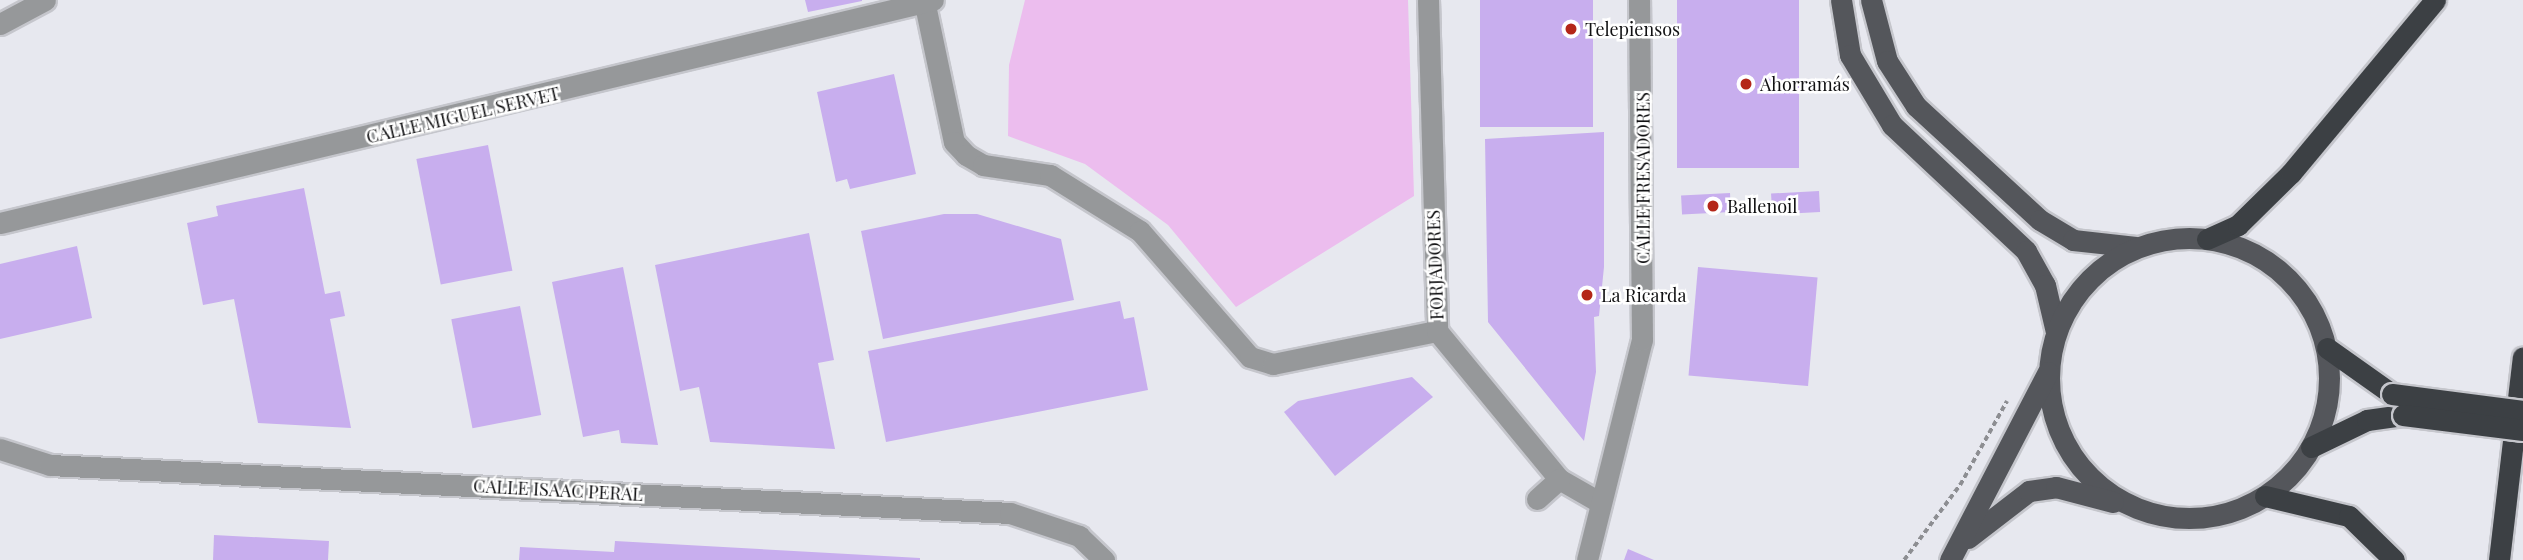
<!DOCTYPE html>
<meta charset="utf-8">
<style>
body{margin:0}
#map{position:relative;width:2523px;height:560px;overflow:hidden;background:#e7e8ef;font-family:"Playfair Display",serif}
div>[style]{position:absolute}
.green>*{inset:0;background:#ecbdee}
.building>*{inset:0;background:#c8aeee;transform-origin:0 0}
.path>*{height:3.5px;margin-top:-1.75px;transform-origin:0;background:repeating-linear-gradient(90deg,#8d8e92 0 5px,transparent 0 8.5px)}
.roads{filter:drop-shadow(2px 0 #c5c6cc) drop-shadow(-2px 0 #c5c6cc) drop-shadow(0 2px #c5c6cc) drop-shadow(0 -2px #c5c6cc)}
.minor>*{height:21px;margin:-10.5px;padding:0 10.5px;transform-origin:10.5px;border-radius:10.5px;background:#96989a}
.major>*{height:21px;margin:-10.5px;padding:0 10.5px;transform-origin:10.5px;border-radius:10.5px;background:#54565b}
.major>.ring{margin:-10.5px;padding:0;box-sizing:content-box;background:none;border:21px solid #54565b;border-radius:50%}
.highway>*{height:21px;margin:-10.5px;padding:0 10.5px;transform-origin:10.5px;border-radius:10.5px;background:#3c4044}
.bridges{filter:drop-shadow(2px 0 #c5c6cc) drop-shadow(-2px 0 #c5c6cc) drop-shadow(0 2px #c5c6cc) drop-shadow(0 -2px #c5c6cc)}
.highway-bridge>*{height:21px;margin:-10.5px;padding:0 10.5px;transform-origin:10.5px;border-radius:10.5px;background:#3c4044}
.dots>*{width:19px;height:19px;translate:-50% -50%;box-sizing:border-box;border:4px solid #fff;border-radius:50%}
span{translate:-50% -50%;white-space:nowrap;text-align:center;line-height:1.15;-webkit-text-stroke:5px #fff;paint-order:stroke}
.poi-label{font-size:18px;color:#111113}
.left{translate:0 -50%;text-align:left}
.street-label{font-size:18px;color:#111113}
</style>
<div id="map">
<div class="green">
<i style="clip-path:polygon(1025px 0,1408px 0,1414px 196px,1236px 307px,1168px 225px,1085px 164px,1008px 136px,1009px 65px)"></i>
</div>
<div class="building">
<i style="clip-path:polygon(805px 0,862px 0,862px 1px,808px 12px)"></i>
<i style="left:1480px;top:0;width:113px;height:127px"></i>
<i style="left:1677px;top:0;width:122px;height:168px"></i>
<i style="clip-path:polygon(894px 74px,916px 174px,850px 189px,847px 179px,836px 182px,817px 92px)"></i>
<i style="clip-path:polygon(1604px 132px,1604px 267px,1599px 316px,1594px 317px,1596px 372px,1584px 441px,1488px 322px,1485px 139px)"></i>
<i style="left:488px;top:145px;width:128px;height:73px;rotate:79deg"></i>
<i style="clip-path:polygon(304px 188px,325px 294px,340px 291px,345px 316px,330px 319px,351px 428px,258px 423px,234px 299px,203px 305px,187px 223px,218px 216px,216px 206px)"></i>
<i style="left:1819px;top:191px;width:21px;height:48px;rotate:87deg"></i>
<i style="left:1730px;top:193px;width:19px;height:49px;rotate:87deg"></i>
<i style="clip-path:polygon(944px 214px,977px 214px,1061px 239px,1074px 300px,883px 339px,861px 231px)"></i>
<i style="clip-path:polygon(809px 233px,834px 360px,818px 363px,835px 449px,710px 442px,699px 387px,680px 391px,655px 265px)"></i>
<i style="clip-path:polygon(77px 246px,92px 318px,0 339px,0 264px)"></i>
<i style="clip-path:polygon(623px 267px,658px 445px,621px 443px,619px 430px,583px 437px,552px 282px)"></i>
<i style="left:1698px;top:267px;width:120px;height:109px;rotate:5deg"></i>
<i style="clip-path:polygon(1120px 301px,1124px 319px,1134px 317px,1148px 390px,886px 442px,868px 351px)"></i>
<i style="left:520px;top:306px;width:111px;height:70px;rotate:79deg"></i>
<i style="clip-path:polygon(1412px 377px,1433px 397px,1335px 476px,1284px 412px,1298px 401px)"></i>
<i style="clip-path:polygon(214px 535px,329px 541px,328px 560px,213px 560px)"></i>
<i style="clip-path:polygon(615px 541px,920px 558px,920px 560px,519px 560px,520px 547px,614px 552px)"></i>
<i style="clip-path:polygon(1628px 549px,1654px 560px,1624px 560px)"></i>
</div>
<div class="path">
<i style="left:1904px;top:560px;width:94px;rotate:-53.3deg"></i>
<i style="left:1960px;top:485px;width:96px;rotate:-60.8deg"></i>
</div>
<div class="roads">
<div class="minor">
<i style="left:924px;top:0;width:145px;rotate:78.1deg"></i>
<i style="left:954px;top:142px;width:18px;rotate:47deg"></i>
<i style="left:966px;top:155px;width:20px;rotate:30deg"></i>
<i style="left:983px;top:165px;width:68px;rotate:8.5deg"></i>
<i style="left:1050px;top:175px;width:106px;rotate:31.9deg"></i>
<i style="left:1140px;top:231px;width:167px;rotate:48.9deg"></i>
<i style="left:1250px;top:357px;width:24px;rotate:17deg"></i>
<i style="left:1273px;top:364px;width:167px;rotate:-11.4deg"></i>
<i style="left:1428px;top:0;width:331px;rotate:88.4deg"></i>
<i style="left:1437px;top:331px;width:192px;rotate:50.5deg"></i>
<i style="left:1559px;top:479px;width:48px;rotate:29.7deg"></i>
<i style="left:0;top:24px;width:51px;rotate:-28.1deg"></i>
<i style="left:0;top:223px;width:959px;rotate:-13.44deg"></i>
<i style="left:0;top:449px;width:52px;rotate:17.7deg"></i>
<i style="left:50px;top:465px;width:961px;rotate:2.86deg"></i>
<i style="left:1010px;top:513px;width:73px;rotate:18.4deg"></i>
<i style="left:1079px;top:536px;width:35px;rotate:44deg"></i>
<i style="left:1537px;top:499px;width:30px;rotate:-42deg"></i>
<i style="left:1587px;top:560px;width:227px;rotate:-76deg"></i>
<i style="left:1642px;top:340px;width:340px;rotate:-90.5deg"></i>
</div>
<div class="major">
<i style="left:1841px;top:0;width:56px;rotate:80.7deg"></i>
<i style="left:1850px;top:55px;width:82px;rotate:59deg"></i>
<i style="left:1892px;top:125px;width:184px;rotate:43.2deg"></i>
<i style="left:2026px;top:251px;width:39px;rotate:61deg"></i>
<i style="left:2045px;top:285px;width:48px;rotate:76.8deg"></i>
<i style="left:1871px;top:0;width:63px;rotate:75.3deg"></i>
<i style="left:1887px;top:61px;width:54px;rotate:57.2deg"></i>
<i style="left:1916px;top:106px;width:168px;rotate:42.6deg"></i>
<i style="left:2040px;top:220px;width:39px;rotate:31deg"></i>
<i style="left:2073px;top:240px;width:63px;rotate:6.3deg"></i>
<i class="ring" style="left:2049px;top:238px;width:259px;height:259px"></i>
<i style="left:1968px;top:538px;width:77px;rotate:-37.6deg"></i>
<i style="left:2029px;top:491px;width:27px;rotate:-8deg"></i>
<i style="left:2056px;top:487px;width:59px;rotate:14.7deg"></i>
<i style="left:1950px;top:560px;width:212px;rotate:-62.5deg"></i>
</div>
<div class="highway">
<i style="left:2207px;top:239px;width:34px;rotate:-24deg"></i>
<i style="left:2238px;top:225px;width:74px;rotate:-44.5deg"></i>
<i style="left:2291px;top:173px;width:225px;rotate:-50.2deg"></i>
<i style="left:2327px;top:348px;width:80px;rotate:35.3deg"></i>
<i style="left:2311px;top:447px;width:62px;rotate:-25.7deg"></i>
<i style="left:2367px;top:420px;width:36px;rotate:-8deg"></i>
<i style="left:2265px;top:496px;width:86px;rotate:13.4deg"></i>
<i style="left:2349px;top:516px;width:63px;rotate:44.4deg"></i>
<i style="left:2499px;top:560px;width:204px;rotate:-83.3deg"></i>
</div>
</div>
<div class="bridges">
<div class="highway-bridge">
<i style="left:2392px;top:394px;width:132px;rotate:7.4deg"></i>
<i style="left:2403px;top:415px;width:121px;rotate:7.1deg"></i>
</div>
</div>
<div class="dots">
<i style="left:1571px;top:29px;background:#b42618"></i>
<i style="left:1746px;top:84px;background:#b42618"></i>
<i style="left:1713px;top:206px;background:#b42618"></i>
<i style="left:1587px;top:295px;background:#b42618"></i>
</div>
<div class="poi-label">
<span class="left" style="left:1585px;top:29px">Telepiensos</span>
<span class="left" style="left:1760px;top:84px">Ahorramás</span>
<span class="left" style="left:1727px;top:206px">Ballenoil</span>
<span class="left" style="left:1601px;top:295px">La Ricarda</span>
</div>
<div class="street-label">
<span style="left:463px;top:115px;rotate:-13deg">CALLE MIGUEL SERVET</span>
<span style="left:1643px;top:178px;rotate:-90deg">CALLE FRESADORES</span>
<span style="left:1435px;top:265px;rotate:-92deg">FORJADORES</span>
<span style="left:558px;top:490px;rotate:3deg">CALLE ISAAC PERAL</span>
</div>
</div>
